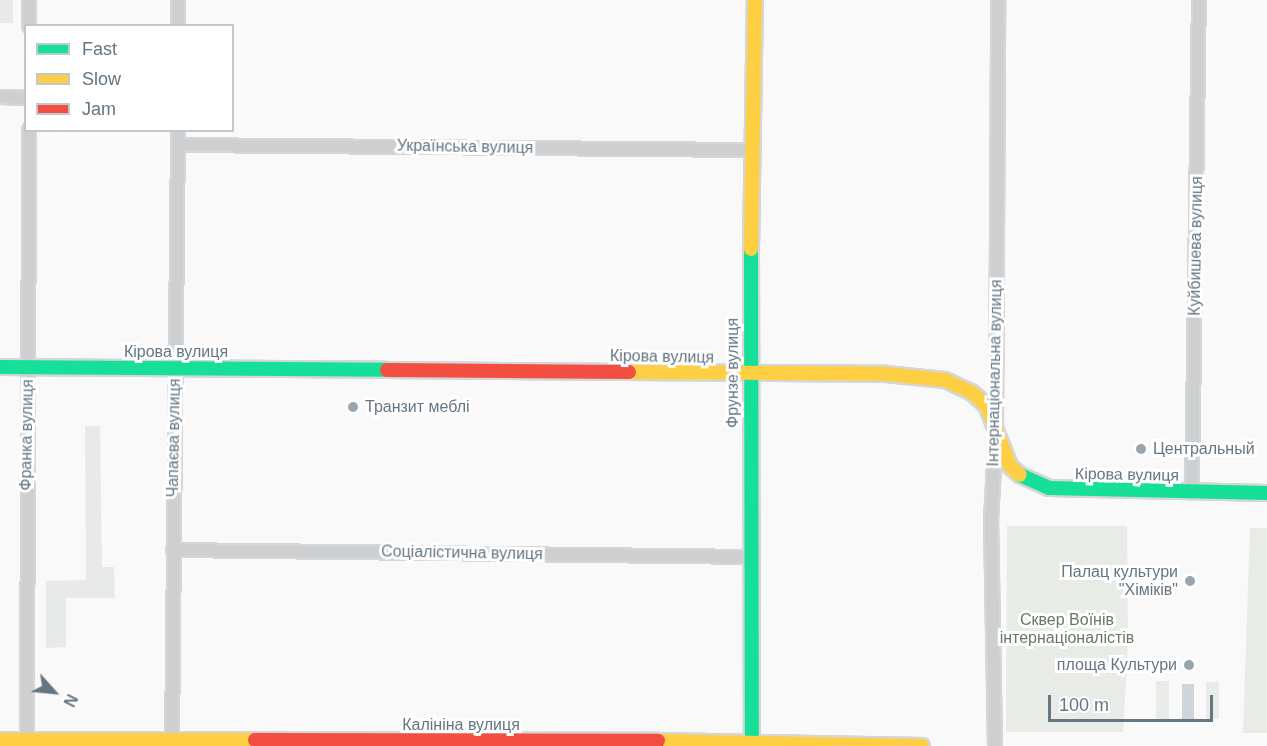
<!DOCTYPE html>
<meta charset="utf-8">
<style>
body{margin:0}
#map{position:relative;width:1267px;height:746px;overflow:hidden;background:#f9f9f9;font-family:Helvetica,sans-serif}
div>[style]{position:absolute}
.built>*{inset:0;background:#e8e9e9;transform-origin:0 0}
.green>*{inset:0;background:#e8ebe6;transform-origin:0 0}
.water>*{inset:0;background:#ced6d9;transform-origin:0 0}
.roads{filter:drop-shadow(2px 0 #d5d6d7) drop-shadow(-2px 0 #d5d6d7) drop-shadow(0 2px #d5d6d7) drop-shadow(0 -2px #d5d6d7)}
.street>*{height:12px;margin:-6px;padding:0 6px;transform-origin:6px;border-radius:6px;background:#cecfd0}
.fast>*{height:14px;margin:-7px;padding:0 7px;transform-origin:7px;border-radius:7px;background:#16e098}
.slow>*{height:14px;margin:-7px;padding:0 7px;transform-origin:7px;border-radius:7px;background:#ffcf43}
.jam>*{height:14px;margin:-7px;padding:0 7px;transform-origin:7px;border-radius:7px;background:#f24e42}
.dots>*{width:16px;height:16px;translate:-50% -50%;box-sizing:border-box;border:3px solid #fff;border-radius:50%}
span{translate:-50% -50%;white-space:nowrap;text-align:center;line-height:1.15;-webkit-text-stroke:6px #fff;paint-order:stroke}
.street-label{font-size:16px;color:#657683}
.poi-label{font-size:16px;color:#657683}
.left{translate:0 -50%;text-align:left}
.right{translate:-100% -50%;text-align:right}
.park-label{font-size:16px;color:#687a64}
.legend{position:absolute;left:24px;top:24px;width:210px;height:108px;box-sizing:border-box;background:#fff;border:2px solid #c1c8cd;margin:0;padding:8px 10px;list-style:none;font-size:18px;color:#657683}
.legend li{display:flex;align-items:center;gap:12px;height:30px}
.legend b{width:30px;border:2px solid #c1c8cd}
.north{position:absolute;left:24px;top:662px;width:60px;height:60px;-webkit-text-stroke:4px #fff;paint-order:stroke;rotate:117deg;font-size:16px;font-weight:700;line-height:24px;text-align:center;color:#657683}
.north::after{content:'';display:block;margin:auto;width:21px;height:27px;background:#657683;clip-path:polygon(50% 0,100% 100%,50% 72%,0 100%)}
.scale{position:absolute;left:1048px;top:695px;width:165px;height:27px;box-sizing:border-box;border:3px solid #657683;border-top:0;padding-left:8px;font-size:18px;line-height:21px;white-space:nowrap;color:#657683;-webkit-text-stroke:4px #fff;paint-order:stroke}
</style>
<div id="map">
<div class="built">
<i style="left:0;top:0;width:13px;height:23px"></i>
<i style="clip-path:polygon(85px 426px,100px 426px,102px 567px,114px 567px,115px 598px,66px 598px,66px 647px,46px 648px,46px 581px,86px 580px)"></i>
</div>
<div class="green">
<i style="clip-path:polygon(1007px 526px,1127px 526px,1128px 643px,1123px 732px,1006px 732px)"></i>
<i style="clip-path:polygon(1250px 528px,1267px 528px,1267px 733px,1243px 733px)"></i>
<i style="left:1156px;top:681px;width:13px;height:38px"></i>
<i style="left:1206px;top:682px;width:13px;height:37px"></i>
</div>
<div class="water">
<i style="left:1182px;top:684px;width:12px;height:35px"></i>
</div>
<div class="roads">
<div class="street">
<i style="left:29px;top:26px;width:26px;rotate:-90deg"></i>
<i style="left:178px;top:26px;width:26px;rotate:-90deg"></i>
<i style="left:0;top:97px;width:26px;rotate:2deg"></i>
<i style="left:178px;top:145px;width:575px;rotate:0.5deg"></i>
<i style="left:1192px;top:492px;width:492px;rotate:-89.2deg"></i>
<i style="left:173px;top:550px;width:579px;rotate:0.69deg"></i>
<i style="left:27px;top:740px;width:610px;rotate:-89.81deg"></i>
<i style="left:172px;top:746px;width:616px;rotate:-89.44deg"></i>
<i style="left:995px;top:746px;width:225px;rotate:-91deg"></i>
<i style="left:991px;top:521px;width:93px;rotate:-86.9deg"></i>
<i style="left:996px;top:428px;width:428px;rotate:-89.7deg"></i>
</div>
<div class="fast">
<i style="left:751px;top:249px;width:497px;rotate:89.9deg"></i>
<i style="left:0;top:367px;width:387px;rotate:0.4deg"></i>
<i style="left:1020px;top:475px;width:32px;rotate:24deg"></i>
<i style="left:1049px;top:488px;width:218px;rotate:1.3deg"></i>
</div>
<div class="slow">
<i style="left:751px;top:249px;width:249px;rotate:-89.1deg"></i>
<i style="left:629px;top:372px;width:257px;rotate:0.4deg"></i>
<i style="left:886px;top:374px;width:59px;rotate:5.8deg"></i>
<i style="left:945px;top:380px;width:29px;rotate:25deg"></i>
<i style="left:971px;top:392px;width:20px;rotate:41deg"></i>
<i style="left:986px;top:405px;width:66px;rotate:68.5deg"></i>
<i style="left:1010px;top:466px;width:13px;rotate:42deg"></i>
<i style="left:0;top:740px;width:255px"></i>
<i style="left:658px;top:741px;width:264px;rotate:1.1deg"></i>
</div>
<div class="jam">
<i style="left:387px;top:370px;width:242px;rotate:0.5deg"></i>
<i style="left:255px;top:740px;width:403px;rotate:0.1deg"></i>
</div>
</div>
<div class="dots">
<i style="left:353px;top:407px;background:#99a4ac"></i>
<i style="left:1141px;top:449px;background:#99a4ac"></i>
<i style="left:1190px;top:581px;background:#99a4ac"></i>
<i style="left:1189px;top:665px;background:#99a4ac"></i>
</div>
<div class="street-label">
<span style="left:465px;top:147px;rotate:1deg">Українська вулиця</span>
<span style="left:1196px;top:246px;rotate:-89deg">Куйбишева вулиця</span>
<span style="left:176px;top:352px">Кірова вулиця</span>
<span style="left:662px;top:357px;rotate:1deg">Кірова вулиця</span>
<span style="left:733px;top:373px;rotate:-90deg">Фрунзе вулиця</span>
<span style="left:995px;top:373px;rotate:-89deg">Інтернаціональна вулиця</span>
<span style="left:27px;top:435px;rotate:-89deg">Франка вулиця</span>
<span style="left:174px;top:438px;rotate:-89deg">Чапаєва вулиця</span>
<span style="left:1127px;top:475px;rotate:1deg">Кірова вулиця</span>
<span style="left:462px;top:553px;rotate:1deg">Соціалістична вулиця</span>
<span style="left:461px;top:725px">Калініна вулиця</span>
</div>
<div class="poi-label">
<span class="left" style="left:365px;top:407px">Транзит меблі</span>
<span class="left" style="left:1153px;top:449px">Центральный</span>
<span class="right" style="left:1178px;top:581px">Палац культури<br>"Хіміків"</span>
<span class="right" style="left:1177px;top:665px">площа Культури</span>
</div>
<div class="park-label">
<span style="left:1067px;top:629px">Сквер Воїнів<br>інтернаціоналістів</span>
</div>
<ul class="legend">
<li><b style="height:8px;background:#16e098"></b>Fast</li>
<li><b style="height:8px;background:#ffcf43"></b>Slow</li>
<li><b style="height:8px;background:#f24e42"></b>Jam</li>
</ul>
<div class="north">N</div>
<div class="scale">100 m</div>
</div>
